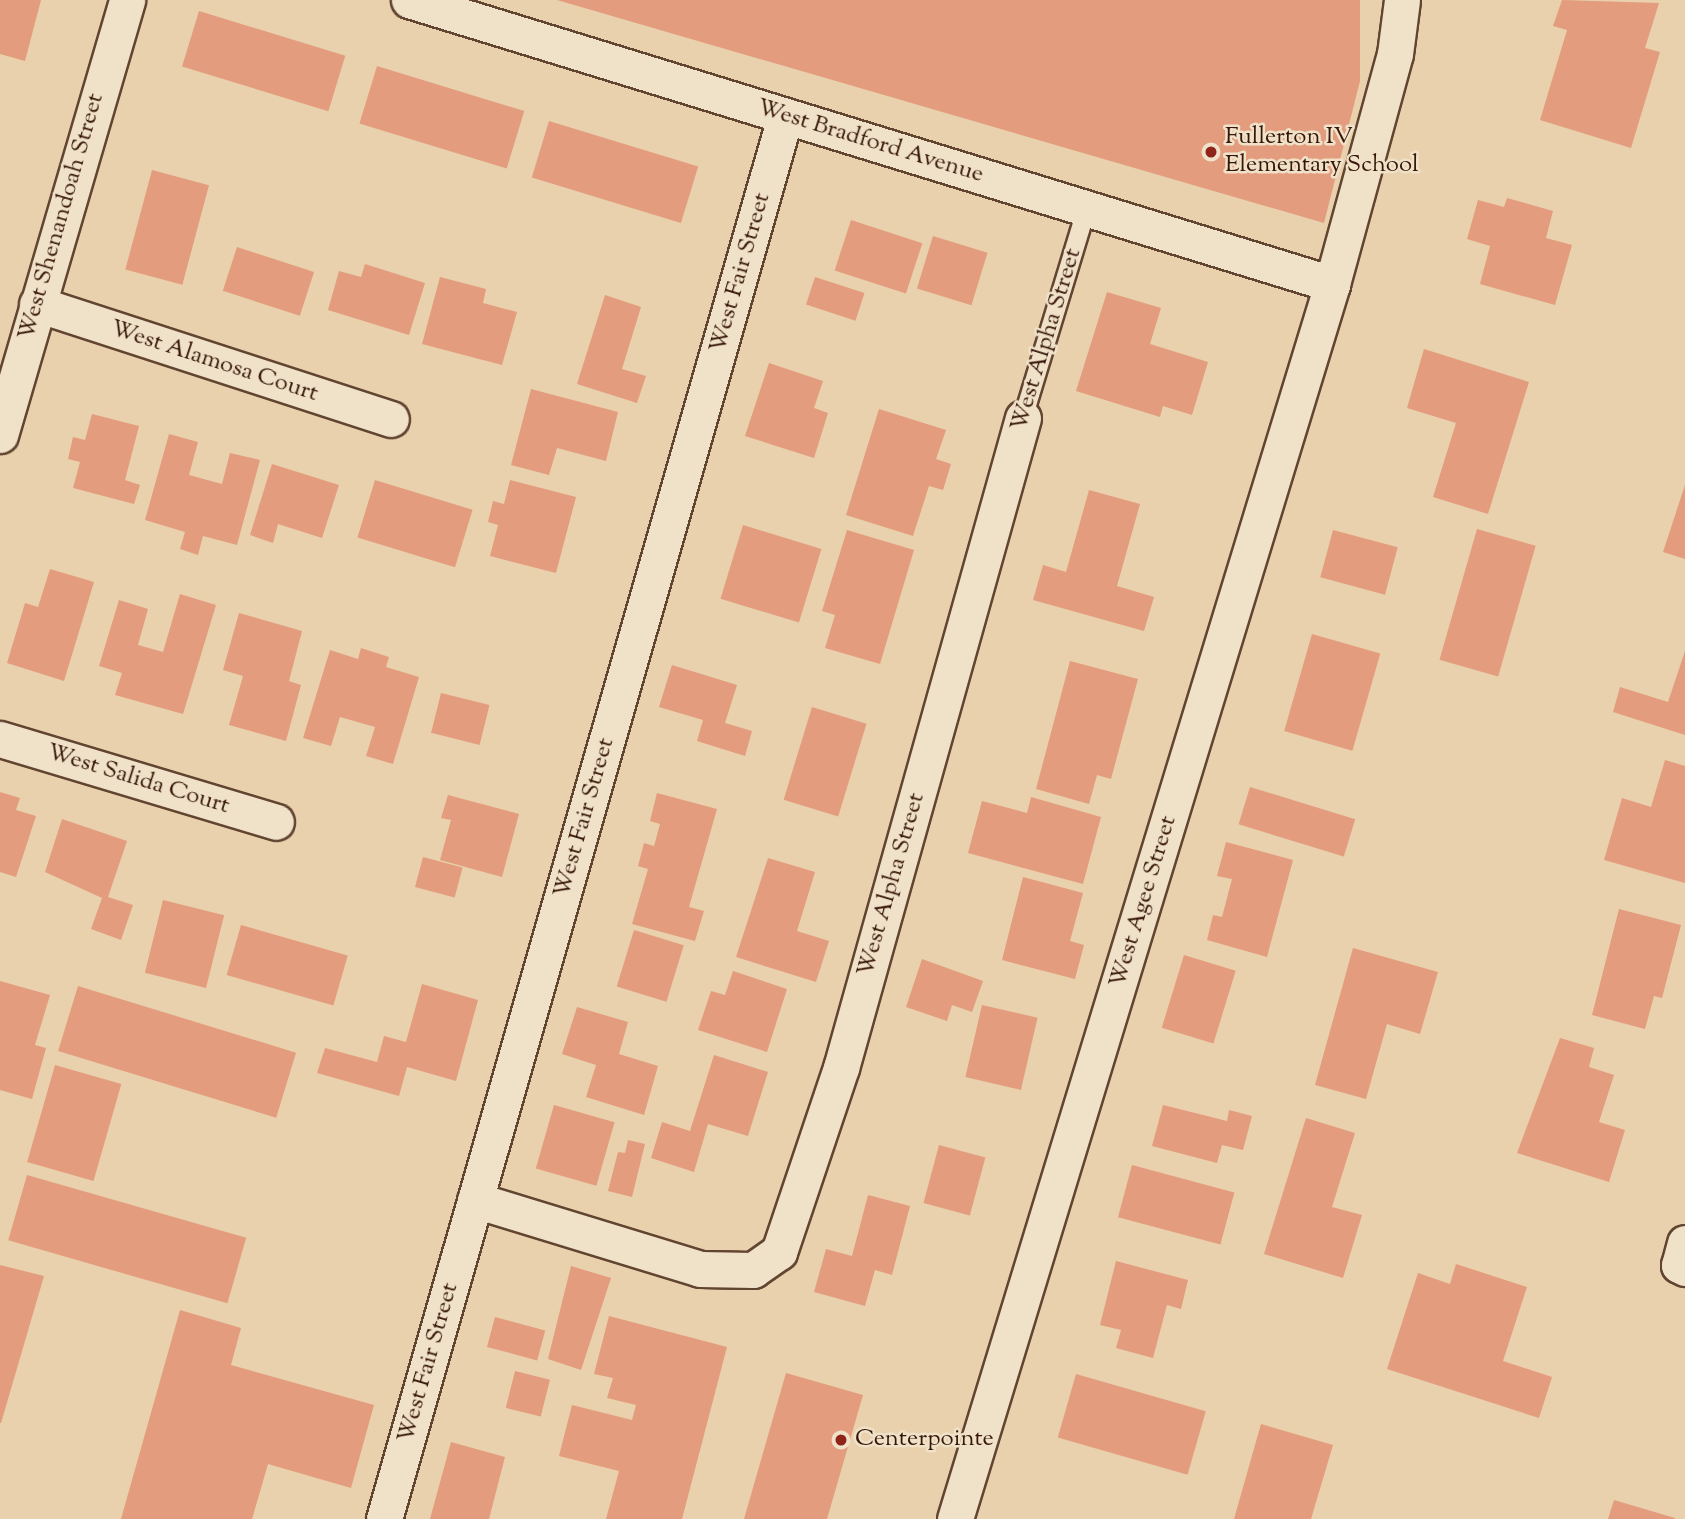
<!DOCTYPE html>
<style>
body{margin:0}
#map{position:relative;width:1685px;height:1519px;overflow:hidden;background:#e8d1ac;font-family:"Sorts Mill Goudy",serif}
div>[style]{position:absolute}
.building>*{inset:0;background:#e49c7e;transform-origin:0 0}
.roads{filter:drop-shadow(2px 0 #624531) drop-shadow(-2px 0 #624531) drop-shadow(0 2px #624531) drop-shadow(0 -2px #624531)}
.service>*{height:18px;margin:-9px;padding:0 9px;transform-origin:9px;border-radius:9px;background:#f0e1c9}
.minor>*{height:35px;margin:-17.5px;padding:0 17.5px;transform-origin:17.5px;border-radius:17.5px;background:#f0e1c9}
.dots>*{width:19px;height:19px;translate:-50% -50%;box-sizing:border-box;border:4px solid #f0e1c9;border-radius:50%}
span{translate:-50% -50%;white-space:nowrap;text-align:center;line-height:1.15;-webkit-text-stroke:5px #f0e1c9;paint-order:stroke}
.poi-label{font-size:24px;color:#361608}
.left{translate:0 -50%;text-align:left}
.street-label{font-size:24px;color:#361608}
</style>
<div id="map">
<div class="building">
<i style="clip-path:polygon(0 0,41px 0,25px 61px,0 54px)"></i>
<i style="clip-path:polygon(557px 0,1360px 0,1360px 81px,1324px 223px)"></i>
<i style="clip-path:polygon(1562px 0,1659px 3px,1645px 48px,1660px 52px,1631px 148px,1540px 120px,1567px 30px,1553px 26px)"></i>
<i style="left:199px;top:11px;width:153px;height:58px;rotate:17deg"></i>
<i style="left:377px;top:66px;width:154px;height:60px;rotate:17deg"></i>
<i style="left:549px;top:121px;width:156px;height:59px;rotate:17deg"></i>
<i style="left:152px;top:170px;width:59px;height:103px;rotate:15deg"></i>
<i style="clip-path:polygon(1507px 198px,1553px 211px,1546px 238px,1572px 245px,1555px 305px,1480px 284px,1490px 246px,1467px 239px,1478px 200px,1504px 207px)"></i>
<i style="left:851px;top:220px;width:75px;height:53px;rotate:18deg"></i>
<i style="left:933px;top:236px;width:57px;height:55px;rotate:17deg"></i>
<i style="left:237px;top:247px;width:81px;height:46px;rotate:18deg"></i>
<i style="clip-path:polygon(365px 264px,425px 283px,409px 335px,328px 310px,339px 271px,361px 277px)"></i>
<i style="clip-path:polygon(440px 277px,486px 289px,483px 303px,517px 312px,502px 365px,422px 344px)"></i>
<i style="left:815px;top:277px;width:52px;height:29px;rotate:18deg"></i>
<i style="clip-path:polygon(1107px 292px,1161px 308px,1150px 344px,1208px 362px,1192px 415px,1163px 406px,1160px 417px,1076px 391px)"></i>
<i style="clip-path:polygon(605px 295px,641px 307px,622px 369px,646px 376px,637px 403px,577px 384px)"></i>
<i style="clip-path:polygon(1424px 349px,1529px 382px,1488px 514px,1433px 497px,1456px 423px,1407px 408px)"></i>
<i style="clip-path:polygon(769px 363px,823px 381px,814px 408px,828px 413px,814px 458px,745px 436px)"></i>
<i style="clip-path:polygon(531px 389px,618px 412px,606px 461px,557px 448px,549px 475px,511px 465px)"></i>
<i style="clip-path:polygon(879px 409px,946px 430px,936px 459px,951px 464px,943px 490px,929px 486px,913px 536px,846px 515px)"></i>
<i style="clip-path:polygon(92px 414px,139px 426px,125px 480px,140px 485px,134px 504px,73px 488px,80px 462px,68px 459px,73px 437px,85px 440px)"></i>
<i style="clip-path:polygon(169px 434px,198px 442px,189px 475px,222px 484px,230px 453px,260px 460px,237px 545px,203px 536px,198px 555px,180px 549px,185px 532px,145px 520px)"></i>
<i style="clip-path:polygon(272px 464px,339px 485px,322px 538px,278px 524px,273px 543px,250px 535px)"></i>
<i style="left:375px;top:480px;width:102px;height:60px;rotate:17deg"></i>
<i style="clip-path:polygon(510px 480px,576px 497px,556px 573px,490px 556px,498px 525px,488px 522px,493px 501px,504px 504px)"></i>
<i style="clip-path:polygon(1685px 485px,1685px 559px,1663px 552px)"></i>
<i style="clip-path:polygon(1089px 490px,1140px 504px,1117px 586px,1154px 597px,1144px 631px,1033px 600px,1043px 565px,1066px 572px)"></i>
<i style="left:743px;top:525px;width:82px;height:77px;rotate:17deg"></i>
<i style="left:1477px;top:529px;width:61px;height:136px;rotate:16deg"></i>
<i style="clip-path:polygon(847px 530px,914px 550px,880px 664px,825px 648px,835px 615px,822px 611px)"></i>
<i style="left:1333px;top:530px;width:67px;height:49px;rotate:15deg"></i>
<i style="clip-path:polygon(50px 569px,94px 582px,64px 681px,7px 663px,25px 603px,38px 607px)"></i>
<i style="clip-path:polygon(180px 594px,216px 605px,183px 714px,115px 695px,122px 673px,99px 666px,119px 600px,148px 609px,138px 645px,163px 652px)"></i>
<i style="clip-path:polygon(239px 613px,302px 631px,289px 681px,301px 685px,286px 741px,229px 725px,243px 676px,223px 670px)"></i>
<i style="left:1312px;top:634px;width:71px;height:101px;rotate:16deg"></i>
<i style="clip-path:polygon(361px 648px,389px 657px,386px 667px,419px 677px,393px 764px,366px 756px,375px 727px,340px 717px,331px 746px,303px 738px,330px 650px,358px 659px)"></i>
<i style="clip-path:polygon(1685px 651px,1685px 735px,1613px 712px,1620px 687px,1668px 702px)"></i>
<i style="clip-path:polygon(1070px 661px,1138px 679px,1111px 779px,1097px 775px,1089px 804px,1036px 789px)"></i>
<i style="clip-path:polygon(672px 665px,737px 685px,725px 723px,752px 731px,745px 756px,697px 741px,703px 720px,659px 707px)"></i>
<i style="left:441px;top:693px;width:50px;height:41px;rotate:14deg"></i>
<i style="left:812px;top:707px;width:57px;height:97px;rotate:17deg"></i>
<i style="clip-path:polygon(1665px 760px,1685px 766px,1685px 883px,1604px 860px,1622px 798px,1651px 807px)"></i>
<i style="left:1250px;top:787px;width:110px;height:39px;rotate:17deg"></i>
<i style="clip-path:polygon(0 792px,20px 798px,16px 810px,36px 816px,16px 877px,0 872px)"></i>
<i style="clip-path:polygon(657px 793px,717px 809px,689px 907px,704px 911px,695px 941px,632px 924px,648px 869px,638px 866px,644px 843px,654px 846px,660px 824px,650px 821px)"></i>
<i style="clip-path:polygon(448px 795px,519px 814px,502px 877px,440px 860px,451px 820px,441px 818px)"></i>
<i style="clip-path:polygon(1031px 797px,1101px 817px,1083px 884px,968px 853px,982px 801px,1027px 813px)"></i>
<i style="clip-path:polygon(62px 819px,127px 841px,108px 897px,133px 905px,121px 940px,91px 929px,102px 898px,45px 872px)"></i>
<i style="clip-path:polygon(1226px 842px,1293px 860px,1267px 957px,1207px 940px,1213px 915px,1222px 917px,1232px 879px,1217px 876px)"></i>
<i style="left:423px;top:857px;width:41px;height:31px;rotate:15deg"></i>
<i style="clip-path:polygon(768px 858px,815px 872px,797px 931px,829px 941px,816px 982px,736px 957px)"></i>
<i style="clip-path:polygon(1023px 877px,1083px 893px,1070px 941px,1084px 945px,1075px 979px,1002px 960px)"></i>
<i style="left:163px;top:900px;width:63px;height:75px;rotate:14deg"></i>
<i style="clip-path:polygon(1619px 909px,1681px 925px,1662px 998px,1654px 996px,1645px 1029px,1592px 1015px)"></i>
<i style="left:241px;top:925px;width:111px;height:52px;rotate:16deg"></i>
<i style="left:634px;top:930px;width:52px;height:59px;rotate:17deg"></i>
<i style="clip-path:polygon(1353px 948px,1438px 972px,1420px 1034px,1387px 1024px,1366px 1099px,1315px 1085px)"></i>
<i style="left:1184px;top:955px;width:54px;height:76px;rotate:17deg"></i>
<i style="clip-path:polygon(922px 959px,983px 981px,972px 1012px,952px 1005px,947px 1021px,906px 1007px)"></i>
<i style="clip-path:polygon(733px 971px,787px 989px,767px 1052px,698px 1030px,711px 991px,725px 995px)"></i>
<i style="clip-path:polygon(0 981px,50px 995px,35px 1045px,46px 1048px,32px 1099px,0 1090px)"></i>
<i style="clip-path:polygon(422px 984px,478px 1000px,456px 1081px,407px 1067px,399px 1096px,317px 1073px,325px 1048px,377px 1062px,384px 1036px,406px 1042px)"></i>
<i style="left:78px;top:986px;width:228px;height:68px;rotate:17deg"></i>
<i style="left:982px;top:1005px;width:57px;height:74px;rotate:13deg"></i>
<i style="clip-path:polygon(577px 1007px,628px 1022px,619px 1054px,658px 1066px,644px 1115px,586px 1097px,596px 1065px,562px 1054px)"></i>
<i style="clip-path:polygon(1560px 1038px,1594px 1048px,1589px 1067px,1614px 1075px,1599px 1122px,1625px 1130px,1609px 1182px,1517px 1153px)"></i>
<i style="clip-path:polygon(714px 1055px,768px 1072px,748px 1136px,708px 1124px,694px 1172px,651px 1158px,662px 1122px,690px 1131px)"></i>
<i style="left:55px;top:1065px;width:69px;height:101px;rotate:16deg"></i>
<i style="left:554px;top:1105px;width:63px;height:66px;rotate:16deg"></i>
<i style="clip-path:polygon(1163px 1105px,1227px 1121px,1229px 1110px,1252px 1116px,1243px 1150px,1222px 1145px,1217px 1163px,1152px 1146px)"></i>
<i style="clip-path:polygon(1306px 1118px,1355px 1133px,1332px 1207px,1362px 1215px,1343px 1278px,1264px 1254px)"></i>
<i style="clip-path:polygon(628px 1140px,645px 1144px,632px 1197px,608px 1191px,618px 1152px,625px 1153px)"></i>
<i style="left:939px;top:1145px;width:48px;height:60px;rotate:15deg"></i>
<i style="left:1132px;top:1165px;width:106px;height:54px;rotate:15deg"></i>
<i style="left:27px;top:1175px;width:228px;height:68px;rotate:16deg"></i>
<i style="clip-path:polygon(868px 1195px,910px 1206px,892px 1275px,875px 1270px,865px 1306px,814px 1292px,826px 1249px,852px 1256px)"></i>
<i style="clip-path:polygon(1116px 1261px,1188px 1280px,1181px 1309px,1167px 1305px,1153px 1358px,1116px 1348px,1121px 1330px,1100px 1325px)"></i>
<i style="clip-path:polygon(1456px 1264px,1527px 1287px,1503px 1361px,1552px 1377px,1539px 1418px,1387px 1369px,1418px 1273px,1450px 1284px)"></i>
<i style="clip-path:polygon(0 1265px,44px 1276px,1px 1423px,0 1423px)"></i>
<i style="clip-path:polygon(571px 1266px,611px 1278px,581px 1370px,548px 1359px)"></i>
<i style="clip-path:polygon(180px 1310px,241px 1328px,231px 1365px,374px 1405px,351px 1488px,268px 1464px,252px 1519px,121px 1519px)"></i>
<i style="clip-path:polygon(609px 1316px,727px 1347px,682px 1519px,606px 1519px,619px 1471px,559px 1456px,572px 1405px,632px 1420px,636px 1405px,607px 1398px,613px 1378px,594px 1374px)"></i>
<i style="left:495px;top:1317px;width:52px;height:31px;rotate:15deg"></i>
<i style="left:515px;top:1371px;width:36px;height:38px;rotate:14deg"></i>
<i style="clip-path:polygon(786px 1373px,863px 1395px,827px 1519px,744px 1519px)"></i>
<i style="left:1076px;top:1374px;width:135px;height:66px;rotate:16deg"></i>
<i style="clip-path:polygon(1261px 1424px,1333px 1445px,1311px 1519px,1234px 1519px)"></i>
<i style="clip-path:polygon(451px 1442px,505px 1457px,489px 1519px,430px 1519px)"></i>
<i style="clip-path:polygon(1614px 1500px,1675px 1518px,1675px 1519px,1608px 1519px)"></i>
</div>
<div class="roads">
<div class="service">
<i style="left:1023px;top:418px;width:220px;rotate:-73.1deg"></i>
</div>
<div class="minor">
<i style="left:409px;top:0;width:966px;rotate:17.1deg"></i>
<i style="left:37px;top:304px;width:372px;rotate:18deg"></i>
<i style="left:0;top:435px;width:453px;rotate:-73.7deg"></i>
<i style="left:0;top:739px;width:288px;rotate:16.7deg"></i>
<i style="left:475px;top:1200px;width:235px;rotate:17deg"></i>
<i style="left:700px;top:1269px;width:53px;rotate:1.1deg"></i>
<i style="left:753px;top:1270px;width:32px;rotate:-35deg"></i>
<i style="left:779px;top:1252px;width:194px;rotate:-71.4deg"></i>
<i style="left:841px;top:1068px;width:675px;rotate:-74.36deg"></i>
<i style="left:1685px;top:1243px;width:23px;rotate:105deg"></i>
<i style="left:1679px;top:1265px;width:7px;rotate:27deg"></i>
<i style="left:384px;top:1519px;width:1458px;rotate:-74.04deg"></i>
<i style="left:955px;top:1519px;width:1291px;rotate:-73.02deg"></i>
<i style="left:1332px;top:284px;width:238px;rotate:-74.7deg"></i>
<i style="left:1395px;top:54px;width:54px;rotate:-82.6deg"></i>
</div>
</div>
<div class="dots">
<i style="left:1211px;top:152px;background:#8f2418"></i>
<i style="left:841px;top:1440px;background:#8f2418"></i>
</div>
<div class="poi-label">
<span class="left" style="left:1225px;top:152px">Fullerton IV<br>Elementary School</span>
<span class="left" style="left:855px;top:1440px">Centerpointe</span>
</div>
<div class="street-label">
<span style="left:870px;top:142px;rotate:17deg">West Bradford Avenue</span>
<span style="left:62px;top:217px;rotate:-74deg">West Shenandoah Street</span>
<span style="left:741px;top:273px;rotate:-74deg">West Fair Street</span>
<span style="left:1047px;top:340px;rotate:-73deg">West Alpha Street</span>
<span style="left:214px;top:362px;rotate:18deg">West Alamosa Court</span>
<span style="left:138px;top:780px;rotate:17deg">West Salida Court</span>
<span style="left:585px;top:818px;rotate:-74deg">West Fair Street</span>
<span style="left:892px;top:885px;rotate:-74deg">West Alpha Street</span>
<span style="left:1144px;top:902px;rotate:-73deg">West Agee Street</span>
<span style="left:429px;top:1363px;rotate:-74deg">West Fair Street</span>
</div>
</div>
